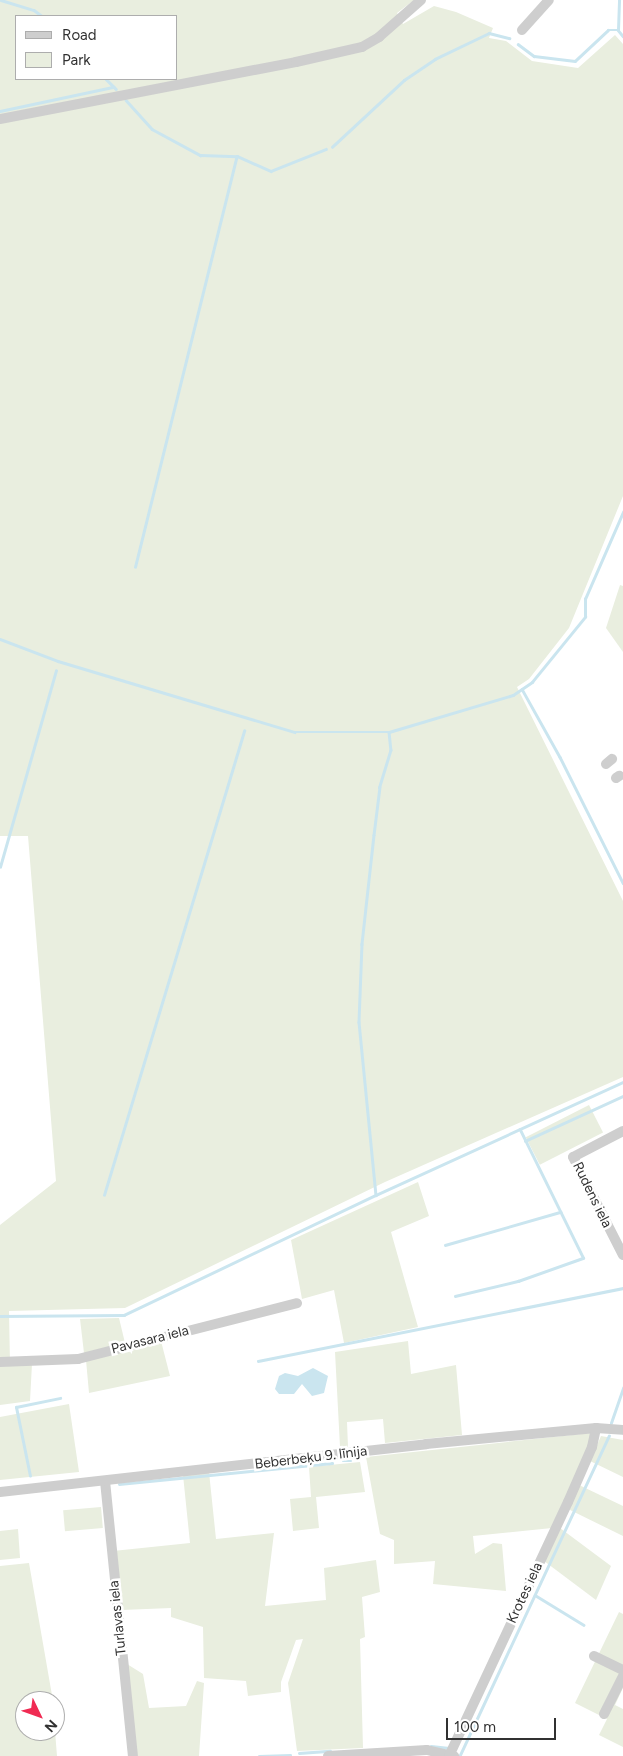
<!DOCTYPE html>
<meta charset="utf-8">
<style>
body{margin:0}
#map{position:relative;width:623px;height:1756px;overflow:hidden;background:#fff;font-family:Figtree,sans-serif}
div>[style]{position:absolute}
.green>*{inset:0;background:#e9eedf;transform-origin:0 0}
.water>*{inset:0;background:#cae5ef}
.stream>*{height:2.5px;margin:-1.25px;padding:0 1.25px;transform-origin:1.25px;border-radius:1.25px;background:#cae5ef}
.minor>*{height:10px;margin:-5px;padding:0 5px;transform-origin:5px;border-radius:5px;background:#cecece}
span{translate:-50% -50%;white-space:nowrap;text-align:center;line-height:1.15;-webkit-text-stroke:5px #fff;paint-order:stroke}
.street-label{font-size:14px;color:#313131}
.legend{position:absolute;left:15px;top:15px;width:162px;height:65px;box-sizing:border-box;background:#fff;border:1px solid #adadad;margin:0;padding:6px 9px;list-style:none;font-size:15px;color:#313131}
.legend li{display:flex;align-items:center;gap:10px;height:25px}
.legend b{width:25px;border:1px solid #adadad}
.north{position:absolute;left:15px;top:1691px;width:50px;height:50px;box-sizing:border-box;background:#fff;border:1px solid #adadad;border-radius:50%;rotate:132deg;font-size:14px;font-weight:700;line-height:20px;text-align:center;color:#313131}
.north::after{content:'';display:block;margin:auto;width:18px;height:22px;background:#f02b53;clip-path:polygon(50% 0,100% 100%,50% 72%,0 100%)}
.scale{position:absolute;left:446px;top:1718px;width:110px;height:22px;box-sizing:border-box;border:2px solid #313131;border-top:0;padding-left:6px;font-size:15px;line-height:18px;white-space:nowrap;color:#313131;-webkit-text-stroke:4px #fff;paint-order:stroke}
</style>
<div id="map">
<div class="green">
<i style="clip-path:polygon(evenodd,0 0,414px 0,397px 13px,403px 24px,434px 6px,456px 12px,493px 28px,489px 38px,506px 41px,532px 61px,578px 68px,615px 35px,623px 44px,623px 496px,569px 628px,529px 679px,517px 687px,623px 901px,623px 1077px,385px 1182px,125px 1308px,9px 1311px,10px 1364px,32px 1364px,30px 1401px,0 1405px,0 1225px,56px 1181px,28px 836px,0 836px,0 0,16px 16px,176px 16px,176px 79px,16px 79px,16px 16px)"></i>
<i style="clip-path:polygon(620px 585px,623px 586px,623px 652px,606px 628px)"></i>
<i style="left:589px;top:1105px;width:31px;height:71px;rotate:63deg"></i>
<i style="clip-path:polygon(418px 1182px,429px 1216px,391px 1232px,418px 1327px,344px 1343px,334px 1290px,302px 1299px,291px 1240px)"></i>
<i style="clip-path:polygon(119px 1318px,125px 1343px,84px 1353px,80px 1319px)"></i>
<i style="clip-path:polygon(161px 1341px,170px 1376px,89px 1393px,86px 1360px)"></i>
<i style="clip-path:polygon(408px 1341px,411px 1374px,456px 1365px,462px 1435px,385px 1443px,383px 1419px,347px 1422px,348px 1447px,340px 1447px,335px 1352px)"></i>
<i style="clip-path:polygon(69px 1404px,79px 1472px,0 1480px,0 1417px)"></i>
<i style="clip-path:polygon(591px 1433px,591px 1442px,552px 1528px,473px 1536px,475px 1554px,493px 1543px,502px 1544px,506px 1591px,433px 1584px,435px 1561px,394px 1564px,394px 1540px,380px 1534px,366px 1457px)"></i>
<i style="clip-path:polygon(601px 1436px,623px 1440px,623px 1477px,590px 1461px)"></i>
<i style="clip-path:polygon(360px 1462px,365px 1492px,316px 1497px,319px 1528px,293px 1531px,290px 1499px,311px 1497px,309px 1467px)"></i>
<i style="clip-path:polygon(209px 1472px,216px 1539px,274px 1533px,265px 1606px,326px 1600px,324px 1568px,376px 1560px,380px 1592px,362px 1597px,365px 1637px,360px 1639px,363px 1748px,297px 1751px,288px 1683px,303px 1639px,296px 1640px,281px 1682px,281px 1692px,248px 1696px,246px 1681px,204px 1678px,203px 1627px,171px 1617px,171px 1608px,122px 1610px,113px 1551px,190px 1543px,183px 1475px)"></i>
<i style="clip-path:polygon(579px 1485px,623px 1506px,623px 1536px,568px 1509px)"></i>
<i style="left:101px;top:1507px;width:21px;height:38px;rotate:85deg"></i>
<i style="clip-path:polygon(560px 1528px,611px 1566px,596px 1600px,544px 1561px)"></i>
<i style="clip-path:polygon(18px 1529px,20px 1558px,0 1560px,0 1531px)"></i>
<i style="clip-path:polygon(29px 1563px,53px 1701px,25px 1701px,25px 1731px,55px 1731px,57px 1756px,0 1756px,0 1566px)"></i>
<i style="clip-path:polygon(619px 1612px,623px 1614px,623px 1688px,615px 1705px,623px 1709px,623px 1747px,599px 1735px,607px 1719px,575px 1703px)"></i>
<i style="clip-path:polygon(127px 1664px,143px 1674px,149px 1708px,186px 1706px,197px 1681px,204px 1683px,199px 1756px,136px 1756px)"></i>
</div>
<div class="water">
<i style="clip-path:polygon(313px 1368px,328px 1376px,324px 1393px,312px 1396px,302px 1384px,294px 1394px,279px 1394px,275px 1389px,279px 1376px,285px 1373px,298px 1376px)"></i>
</div>
<div class="stream">
<i style="left:1px;top:0;width:34px;rotate:17deg"></i>
<i style="left:34px;top:10px;width:10px;rotate:37deg"></i>
<i style="left:618px;top:30px;width:30px;rotate:-88deg"></i>
<i style="left:618px;top:30px;width:8px;rotate:50deg"></i>
<i style="left:518px;top:44px;width:20px;rotate:37deg"></i>
<i style="left:534px;top:56px;width:41px;rotate:7deg"></i>
<i style="left:575px;top:61px;width:45px;rotate:-43.2deg"></i>
<i style="left:608px;top:30px;width:10px"></i>
<i style="left:106px;top:79px;width:14px;rotate:45deg"></i>
<i style="left:126px;top:100px;width:39px;rotate:48deg"></i>
<i style="left:152px;top:129px;width:55px;rotate:28.4deg"></i>
<i style="left:200px;top:155px;width:37px;rotate:2deg"></i>
<i style="left:237px;top:156px;width:37px;rotate:24deg"></i>
<i style="left:271px;top:171px;width:59px;rotate:-21.8deg"></i>
<i style="left:0;top:111px;width:116px;rotate:-12deg"></i>
<i style="left:332px;top:147px;width:98px;rotate:-42.9deg"></i>
<i style="left:404px;top:80px;width:37px;rotate:-34deg"></i>
<i style="left:435px;top:59px;width:60px;rotate:-25.7deg"></i>
<i style="left:489px;top:33px;width:21px;rotate:14deg"></i>
<i style="left:135px;top:567px;width:423px;rotate:-76.1deg"></i>
<i style="left:0;top:639px;width:62px;rotate:20.8deg"></i>
<i style="left:58px;top:661px;width:247px;rotate:16.7deg"></i>
<i style="left:295px;top:732px;width:94px"></i>
<i style="left:389px;top:732px;width:129px;rotate:-16.6deg"></i>
<i style="left:513px;top:695px;width:23px;rotate:-34deg"></i>
<i style="left:532px;top:682px;width:84px;rotate:-50.8deg"></i>
<i style="left:585px;top:617px;width:18px;rotate:-90deg"></i>
<i style="left:585px;top:599px;width:95px;rotate:-66.4deg"></i>
<i style="left:522px;top:689px;width:78px;rotate:60.8deg"></i>
<i style="left:560px;top:757px;width:141px;rotate:63.4deg"></i>
<i style="left:389px;top:732px;width:18px;rotate:84deg"></i>
<i style="left:391px;top:750px;width:39px;rotate:107deg"></i>
<i style="left:380px;top:787px;width:48px;rotate:97.1deg"></i>
<i style="left:374px;top:835px;width:110px;rotate:96.3deg"></i>
<i style="left:362px;top:944px;width:78px;rotate:92.2deg"></i>
<i style="left:359px;top:1022px;width:174px;rotate:84.4deg"></i>
<i style="left:376px;top:1195px;width:272px;rotate:-24.6deg"></i>
<i style="left:0;top:867px;width:204px;rotate:-74.1deg"></i>
<i style="left:525px;top:1141px;width:108px;rotate:-24.7deg"></i>
<i style="left:104px;top:1195px;width:485px;rotate:-73.2deg"></i>
<i style="left:445px;top:1245px;width:120px;rotate:-16deg"></i>
<i style="left:455px;top:1296px;width:65px;rotate:-13.4deg"></i>
<i style="left:518px;top:1281px;width:69px;rotate:-19.5deg"></i>
<i style="left:583px;top:1258px;width:143px;rotate:-116.2deg"></i>
<i style="left:0;top:1316px;width:124px;rotate:-0.5deg"></i>
<i style="left:124px;top:1315px;width:279px;rotate:-25.5deg"></i>
<i style="left:258px;top:1361px;width:372px;rotate:-11.3deg"></i>
<i style="left:611px;top:1423px;width:37px;rotate:-71deg"></i>
<i style="left:343px;top:1461px;width:8px"></i>
<i style="left:30px;top:1476px;width:70px;rotate:-101.5deg"></i>
<i style="left:16px;top:1407px;width:45px;rotate:-11.6deg"></i>
<i style="left:119px;top:1484px;width:214px;rotate:-5.6deg"></i>
<i style="left:535px;top:1595px;width:57px;rotate:31.5deg"></i>
<i style="left:431px;top:1746px;width:18px;rotate:6deg"></i>
<i style="left:299px;top:1753px;width:31px;rotate:-4deg"></i>
<i style="left:460px;top:1755px;width:352px;rotate:-65deg"></i>
<i style="left:259px;top:1756px;width:31px;rotate:-2deg"></i>
</div>
<div class="minor">
<i style="left:522px;top:30px;width:40px;rotate:-48deg"></i>
<i style="left:0;top:119px;width:301px;rotate:-10.9deg"></i>
<i style="left:296px;top:62px;width:68px;rotate:-12.8deg"></i>
<i style="left:362px;top:47px;width:20px;rotate:-30deg"></i>
<i style="left:379px;top:37px;width:56px;rotate:-41.4deg"></i>
<i style="left:606px;top:764px;width:8px;rotate:-40deg"></i>
<i style="left:616px;top:778px;width:4px;rotate:-34deg"></i>
<i style="left:623px;top:1131px;width:56px;rotate:152.5deg"></i>
<i style="left:573px;top:1157px;width:110px;rotate:63deg"></i>
<i style="left:0;top:1362px;width:78px;rotate:-2.2deg"></i>
<i style="left:78px;top:1359px;width:226px;rotate:-14.3deg"></i>
<i style="left:105px;top:1481px;width:276px;rotate:84.2deg"></i>
<i style="left:0;top:1492px;width:429px;rotate:-6.4deg"></i>
<i style="left:426px;top:1444px;width:171px;rotate:-5.4deg"></i>
<i style="left:596px;top:1428px;width:27px;rotate:4deg"></i>
<i style="left:594px;top:1656px;width:32px;rotate:26deg"></i>
<i style="left:604px;top:1714px;width:42px;rotate:-63.4deg"></i>
<i style="left:328px;top:1756px;width:99px;rotate:-3.5deg"></i>
<i style="left:427px;top:1750px;width:28px;rotate:13deg"></i>
<i style="left:449px;top:1756px;width:280px;rotate:-64.9deg"></i>
<i style="left:568px;top:1502px;width:60px;rotate:-66.4deg"></i>
<i style="left:592px;top:1447px;width:19px;rotate:-78deg"></i>
</div>
<div class="street-label">
<span style="left:592px;top:1195px;rotate:64deg">Rudens iela</span>
<span style="left:150px;top:1340px;rotate:-14deg">Pavasara iela</span>
<span style="left:311px;top:1458px;rotate:-7deg">Beberbeķu 9. līnija</span>
<span style="left:525px;top:1593px;rotate:-65deg">Krotes iela</span>
<span style="left:118px;top:1618px;rotate:-96deg">Turlavas iela</span>
</div>
<ul class="legend">
<li><b style="height:6px;background:#cecece"></b>Road</li>
<li><b style="height:14px;background:#e9eedf"></b>Park</li>
</ul>
<div class="north">N</div>
<div class="scale">100 m</div>
</div>
